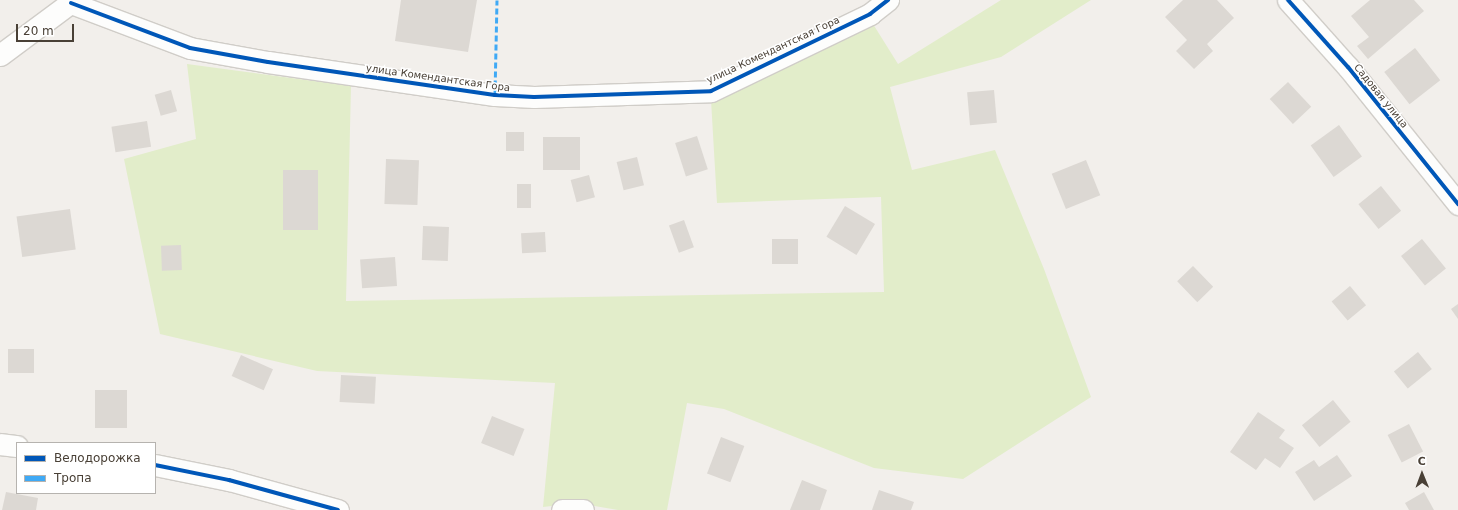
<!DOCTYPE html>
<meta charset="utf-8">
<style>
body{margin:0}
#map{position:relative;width:1458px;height:510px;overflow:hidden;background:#f2efeb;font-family:"DejaVu Sans",sans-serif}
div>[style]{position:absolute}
.green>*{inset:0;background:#e2edca}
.building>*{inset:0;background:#dcd8d3;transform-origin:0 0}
.roads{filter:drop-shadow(1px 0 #d0cdc8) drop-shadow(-1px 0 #d0cdc8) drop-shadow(0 1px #d0cdc8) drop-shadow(0 -1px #d0cdc8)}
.street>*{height:21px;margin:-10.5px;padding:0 10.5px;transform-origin:10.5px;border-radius:10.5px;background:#fdfdfc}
.quiet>*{height:3px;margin-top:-1.5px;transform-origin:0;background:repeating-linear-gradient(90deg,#3fa9f5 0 6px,transparent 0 9px)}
.cycleway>*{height:4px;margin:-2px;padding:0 2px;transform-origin:2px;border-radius:2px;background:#0057b8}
span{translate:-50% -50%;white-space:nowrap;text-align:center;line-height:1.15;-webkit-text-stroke:3px #fff;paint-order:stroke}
.street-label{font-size:10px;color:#494036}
.legend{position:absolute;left:16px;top:442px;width:140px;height:52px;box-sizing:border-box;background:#fff;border:1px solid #b6b3af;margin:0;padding:5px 7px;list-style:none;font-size:12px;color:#494036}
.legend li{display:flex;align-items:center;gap:8px;height:20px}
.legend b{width:20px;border:1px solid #b6b3af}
.north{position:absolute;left:1402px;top:454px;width:40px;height:40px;-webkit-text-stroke:3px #fff;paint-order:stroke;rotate:359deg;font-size:11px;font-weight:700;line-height:16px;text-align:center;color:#494036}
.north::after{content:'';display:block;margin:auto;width:14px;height:18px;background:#494036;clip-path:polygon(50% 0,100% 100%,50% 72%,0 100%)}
.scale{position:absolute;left:16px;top:24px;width:58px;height:18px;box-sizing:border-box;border:2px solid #494036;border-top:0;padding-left:5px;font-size:12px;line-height:14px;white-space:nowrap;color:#494036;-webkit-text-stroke:3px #fff;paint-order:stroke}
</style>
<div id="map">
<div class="green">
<i style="clip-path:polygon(1001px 0,1091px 0,1001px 57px,890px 87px,912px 170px,995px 150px,1044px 269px,1091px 397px,963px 479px,874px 468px,724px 409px,687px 403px,667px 510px,618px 510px,577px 503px,543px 507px,555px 383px,317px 371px,160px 334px,124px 159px,196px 139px,187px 64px,351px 86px,346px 301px,884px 292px,881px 197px,717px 203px,711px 100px,873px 24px,898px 64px)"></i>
</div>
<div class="building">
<i style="clip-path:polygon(401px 0,477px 0,468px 52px,395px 41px)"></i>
<i style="clip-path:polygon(1183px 0,1217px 0,1234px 18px,1207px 44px,1213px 51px,1194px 69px,1176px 51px,1187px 40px,1165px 17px)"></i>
<i style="clip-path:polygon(1370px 0,1414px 0,1424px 11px,1368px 59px,1357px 46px,1369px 37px,1351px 16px)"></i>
<i style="left:1415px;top:48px;width:41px;height:39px;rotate:52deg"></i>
<i style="left:1288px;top:82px;width:34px;height:25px;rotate:47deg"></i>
<i style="left:171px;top:90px;width:22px;height:17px;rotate:74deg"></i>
<i style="left:994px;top:90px;width:33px;height:27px;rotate:85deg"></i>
<i style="left:147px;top:121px;width:26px;height:36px;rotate:81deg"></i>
<i style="left:1339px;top:125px;width:39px;height:35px;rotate:54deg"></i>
<i style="left:506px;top:132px;width:18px;height:19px"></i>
<i style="left:697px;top:136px;width:35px;height:23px;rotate:72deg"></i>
<i style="left:580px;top:137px;width:33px;height:37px;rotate:90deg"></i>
<i style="left:637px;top:157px;width:29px;height:21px;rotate:76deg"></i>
<i style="left:386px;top:159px;width:33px;height:45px;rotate:2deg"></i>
<i style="left:1086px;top:160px;width:38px;height:37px;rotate:68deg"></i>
<i style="left:283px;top:170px;width:35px;height:60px"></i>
<i style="left:589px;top:175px;width:23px;height:19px;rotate:75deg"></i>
<i style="left:517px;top:184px;width:14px;height:24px"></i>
<i style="left:1381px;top:186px;width:32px;height:29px;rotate:51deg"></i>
<i style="left:845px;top:206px;width:35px;height:36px;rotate:31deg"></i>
<i style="left:70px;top:209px;width:41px;height:54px;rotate:82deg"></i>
<i style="left:684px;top:220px;width:29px;height:16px;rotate:70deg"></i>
<i style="left:423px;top:226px;width:26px;height:34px;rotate:2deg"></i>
<i style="left:545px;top:232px;width:20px;height:24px;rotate:87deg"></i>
<i style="left:772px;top:239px;width:26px;height:25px"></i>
<i style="left:1422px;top:239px;width:38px;height:27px;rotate:51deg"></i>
<i style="left:181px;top:245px;width:25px;height:20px;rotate:88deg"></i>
<i style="left:395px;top:257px;width:29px;height:35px;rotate:86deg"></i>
<i style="left:1193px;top:266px;width:29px;height:22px;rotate:46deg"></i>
<i style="left:1350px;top:286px;width:25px;height:24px;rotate:50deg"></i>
<i style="clip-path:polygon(1458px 304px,1458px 319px,1451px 309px)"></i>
<i style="left:8px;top:349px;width:26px;height:24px"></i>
<i style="left:1418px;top:352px;width:22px;height:31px;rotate:51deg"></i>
<i style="left:241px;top:355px;width:35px;height:23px;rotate:24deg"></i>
<i style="left:341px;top:375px;width:35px;height:27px;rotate:3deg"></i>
<i style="left:127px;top:390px;width:38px;height:32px;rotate:90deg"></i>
<i style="left:1333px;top:400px;width:28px;height:40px;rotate:51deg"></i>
<i style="clip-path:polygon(1258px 412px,1285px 430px,1279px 438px,1294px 448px,1280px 468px,1265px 458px,1256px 470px,1230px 452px)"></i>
<i style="left:492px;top:416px;width:35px;height:29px;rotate:22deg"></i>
<i style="left:1409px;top:424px;width:31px;height:24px;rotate:63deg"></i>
<i style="left:721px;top:437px;width:25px;height:39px;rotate:21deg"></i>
<i style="clip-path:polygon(1337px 455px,1352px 476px,1314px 501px,1295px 472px,1314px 460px,1319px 467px)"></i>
<i style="clip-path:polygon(802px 480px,827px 490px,820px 510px,790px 510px)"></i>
<i style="clip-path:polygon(879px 490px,914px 502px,911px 510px,872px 510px)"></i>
<i style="clip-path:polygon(6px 492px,38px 498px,36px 510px,2px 510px)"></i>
<i style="clip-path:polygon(1424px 492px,1434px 510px,1409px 510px,1405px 503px)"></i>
</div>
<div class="roads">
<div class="street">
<i style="left:1288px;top:0;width:90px;rotate:48.2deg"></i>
<i style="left:1348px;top:67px;width:176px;rotate:51.2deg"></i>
<i style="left:71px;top:3px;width:127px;rotate:20.7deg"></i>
<i style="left:190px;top:48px;width:79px;rotate:10.2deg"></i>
<i style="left:268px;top:62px;width:229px;rotate:8.3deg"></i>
<i style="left:495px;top:95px;width:39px;rotate:3deg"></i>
<i style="left:534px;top:97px;width:177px;rotate:-1.9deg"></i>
<i style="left:711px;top:91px;width:177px;rotate:-25.8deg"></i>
<i style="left:870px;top:14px;width:23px;rotate:-38deg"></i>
<i style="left:0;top:55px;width:92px;rotate:-36.6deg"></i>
<i style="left:0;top:444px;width:17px;rotate:7deg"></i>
<i style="left:155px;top:465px;width:76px;rotate:11.5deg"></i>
<i style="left:229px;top:480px;width:113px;rotate:15.4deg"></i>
<i style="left:562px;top:510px;width:21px"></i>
</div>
</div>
<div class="quiet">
<i style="left:495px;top:95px;width:95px;rotate:-88.8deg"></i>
</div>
<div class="cycleway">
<i style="left:1288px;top:0;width:90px;rotate:48.2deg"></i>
<i style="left:1348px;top:67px;width:176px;rotate:51.2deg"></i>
<i style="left:71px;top:3px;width:127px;rotate:20.7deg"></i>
<i style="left:190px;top:48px;width:79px;rotate:10.2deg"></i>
<i style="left:268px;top:62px;width:229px;rotate:8.3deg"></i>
<i style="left:495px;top:95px;width:39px;rotate:3deg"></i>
<i style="left:534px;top:97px;width:177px;rotate:-1.9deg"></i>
<i style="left:711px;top:91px;width:177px;rotate:-25.8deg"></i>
<i style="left:870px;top:14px;width:23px;rotate:-38deg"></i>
<i style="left:155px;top:465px;width:76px;rotate:11.5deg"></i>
<i style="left:229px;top:480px;width:113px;rotate:15.4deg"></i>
</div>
<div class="street-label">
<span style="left:773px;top:50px;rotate:-25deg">улица Комендантская Гора</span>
<span style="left:438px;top:78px;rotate:8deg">улица Комендантская Гора</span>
<span style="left:1381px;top:96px;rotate:51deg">Садовая улица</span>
</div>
<ul class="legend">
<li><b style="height:5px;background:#0057b8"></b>Велодорожка</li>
<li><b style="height:5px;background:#3fa9f5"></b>Тропа</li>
</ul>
<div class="north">С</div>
<div class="scale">20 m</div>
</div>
